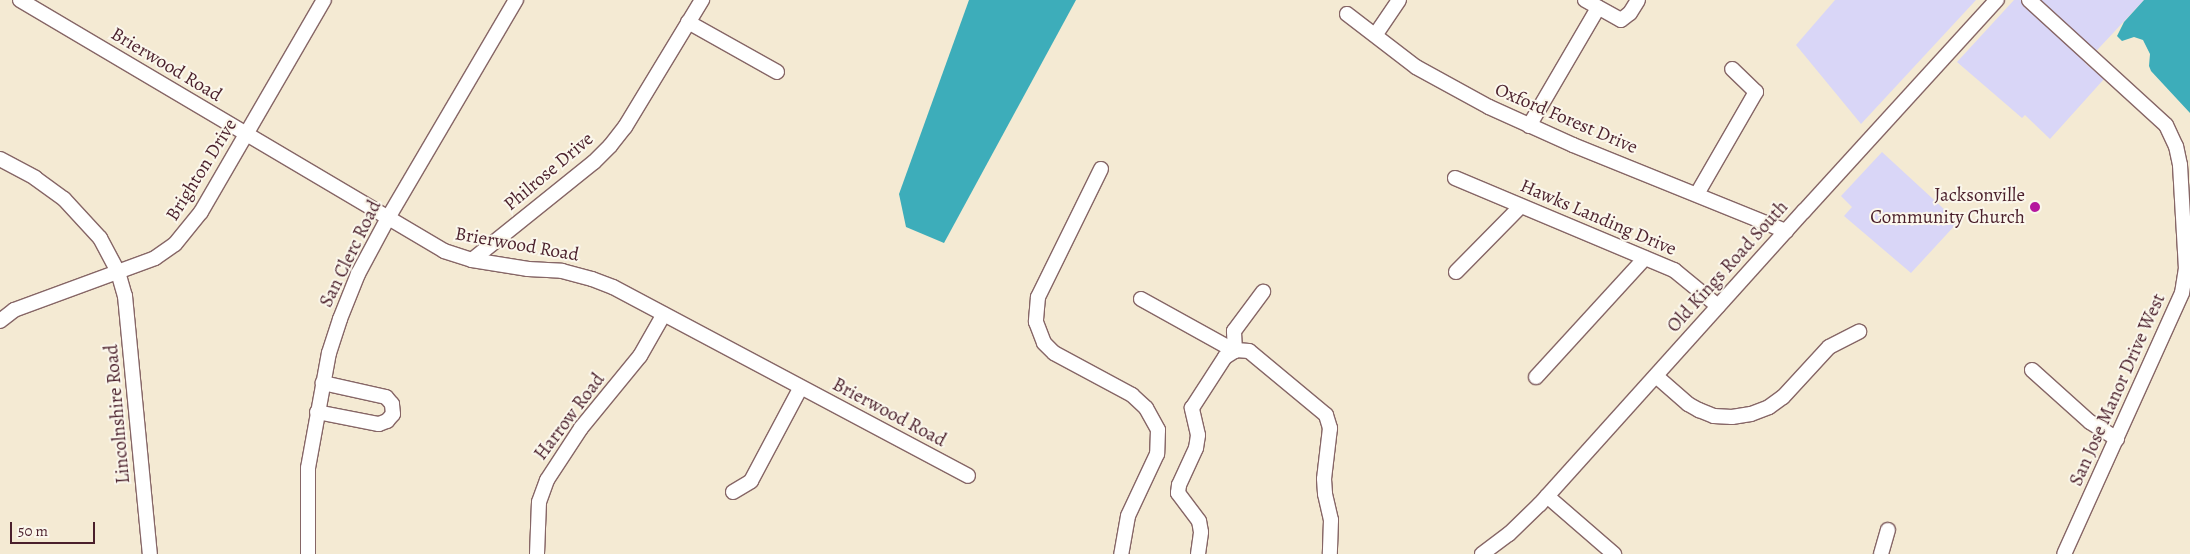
<!DOCTYPE html>
<style>
body{margin:0}
#map{position:relative;width:2190px;height:554px;overflow:hidden;background:#f4ead3;font-family:Alegreya,serif}
div>[style]{position:absolute}
.built>*{inset:0;background:#d9d6f7}
.water>*{inset:0;background:#3dadba}
.roads{filter:drop-shadow(1px 0 #866666) drop-shadow(-1px 0 #866666) drop-shadow(0 1px #866666) drop-shadow(0 -1px #866666)}
.minor>*{height:14px;margin:-7px;padding:0 7px;transform-origin:7px;border-radius:7px;background:#fff}
.dots>*{width:14px;height:14px;translate:-50% -50%;box-sizing:border-box;border:2px solid #fbf7ec;border-radius:50%}
span{translate:-50% -50%;white-space:nowrap;text-align:center;line-height:1.15;-webkit-text-stroke:4px #fbf7ec;paint-order:stroke}
.street-label{font-size:19px;color:#4a1f2b}
.poi-label{font-size:19px;color:#4a1f2b}
.right{translate:-100% -50%;text-align:right}
.scale{position:absolute;left:10px;top:522px;width:85px;height:22px;box-sizing:border-box;border:2px solid #4a1f2b;border-top:0;padding-left:6px;font-size:15px;line-height:18px;white-space:nowrap;color:#4a1f2b;-webkit-text-stroke:4px #fbf7ec;paint-order:stroke}
</style>
<div id="map">
<div class="built">
<i style="clip-path:polygon(1835px 0,1976px 0,1861px 124px,1796px 45px)"></i>
<i style="clip-path:polygon(2014px 0,2144px 0,2085px 63px,2104px 79px,2050px 139px,2025px 115px,2022px 118px,1957px 62px)"></i>
<i style="clip-path:polygon(1882px 152px,1958px 222px,1911px 273px,1844px 216px,1852px 207px,1841px 196px)"></i>
</div>
<div class="water">
<i style="clip-path:polygon(969px 0,1076px 0,944px 243px,906px 227px,899px 194px)"></i>
<i style="clip-path:polygon(2144px 0,2190px 0,2190px 113px,2151px 71px,2149px 66px,2150px 54px,2143px 40px,2134px 37px,2122px 41px,2117px 36px,2124px 22px)"></i>
</div>
<div class="roads">
<div class="minor">
<i style="left:20px;top:0;width:493px;rotate:30.6deg"></i>
<i style="left:444px;top:251px;width:29px;rotate:18deg"></i>
<i style="left:472px;top:260px;width:57px;rotate:9.1deg"></i>
<i style="left:528px;top:269px;width:34px;rotate:3deg"></i>
<i style="left:562px;top:271px;width:31px;rotate:15deg"></i>
<i style="left:592px;top:279px;width:22px;rotate:21deg"></i>
<i style="left:613px;top:287px;width:402px;rotate:28deg"></i>
<i style="left:1585px;top:0;width:41px;rotate:29.1deg"></i>
<i style="left:1621px;top:20px;width:11px;rotate:-38deg"></i>
<i style="left:1630px;top:13px;width:15px;rotate:-58deg"></i>
<i style="left:2029px;top:0;width:185px;rotate:42.4deg"></i>
<i style="left:2166px;top:125px;width:23px;rotate:65deg"></i>
<i style="left:2176px;top:146px;width:19px;rotate:78deg"></i>
<i style="left:2180px;top:165px;width:103px;rotate:86.7deg"></i>
<i style="left:2186px;top:268px;width:25px;rotate:99deg"></i>
<i style="left:2182px;top:293px;width:286px;rotate:114.3deg"></i>
<i style="left:1347px;top:14px;width:87px;rotate:37.5deg"></i>
<i style="left:1416px;top:67px;width:83px;rotate:28.7deg"></i>
<i style="left:1489px;top:107px;width:92px;rotate:24.3deg"></i>
<i style="left:1573px;top:145px;width:230px;rotate:22deg"></i>
<i style="left:688px;top:22px;width:102px;rotate:29.3deg"></i>
<i style="left:1376px;top:34px;width:41px;rotate:-55.9deg"></i>
<i style="left:1529px;top:126px;width:137px;rotate:-59.7deg"></i>
<i style="left:0;top:159px;width:40px;rotate:28deg"></i>
<i style="left:35px;top:178px;width:36px;rotate:36deg"></i>
<i style="left:64px;top:199px;width:53px;rotate:47.3deg"></i>
<i style="left:100px;top:238px;width:38px;rotate:62deg"></i>
<i style="left:118px;top:272px;width:25px;rotate:74deg"></i>
<i style="left:125px;top:296px;width:259px;rotate:84.5deg"></i>
<i style="left:1101px;top:169px;width:143px;rotate:116.2deg"></i>
<i style="left:1038px;top:297px;width:25px;rotate:95deg"></i>
<i style="left:1036px;top:322px;width:22px;rotate:69deg"></i>
<i style="left:1044px;top:343px;width:14px;rotate:45deg"></i>
<i style="left:1054px;top:353px;width:89px;rotate:28.3deg"></i>
<i style="left:1132px;top:395px;width:19px;rotate:43deg"></i>
<i style="left:1146px;top:408px;width:25px;rotate:61deg"></i>
<i style="left:1158px;top:430px;width:24px;rotate:92deg"></i>
<i style="left:1157px;top:454px;width:68px;rotate:115.1deg"></i>
<i style="left:1128px;top:516px;width:39px;rotate:100deg"></i>
<i style="left:1455px;top:178px;width:238px;rotate:22.8deg"></i>
<i style="left:1674px;top:270px;width:57px;rotate:39.3deg"></i>
<i style="left:1697px;top:194px;width:118px;rotate:-60deg"></i>
<i style="left:1756px;top:92px;width:33px;rotate:-136deg"></i>
<i style="left:472px;top:260px;width:156px;rotate:-38.8deg"></i>
<i style="left:594px;top:162px;width:23px;rotate:-45deg"></i>
<i style="left:610px;top:146px;width:24px;rotate:-52deg"></i>
<i style="left:625px;top:127px;width:149px;rotate:-58.8deg"></i>
<i style="left:1456px;top:272px;width:91px;rotate:-45.4deg"></i>
<i style="left:1141px;top:299px;width:107px;rotate:29deg"></i>
<i style="left:0;top:321px;width:18px;rotate:-38deg"></i>
<i style="left:14px;top:310px;width:150px;rotate:-20.2deg"></i>
<i style="left:155px;top:258px;width:24px;rotate:-35deg"></i>
<i style="left:175px;top:244px;width:41px;rotate:-50.9deg"></i>
<i style="left:201px;top:212px;width:245px;rotate:-59.9deg"></i>
<i style="left:1235px;top:351px;width:20px;rotate:-93deg"></i>
<i style="left:1234px;top:331px;width:49px;rotate:-53.4deg"></i>
<i style="left:2032px;top:370px;width:78px;rotate:41.9deg"></i>
<i style="left:2090px;top:422px;width:32px;rotate:32deg"></i>
<i style="left:1656px;top:376px;width:43px;rotate:41.2deg"></i>
<i style="left:1688px;top:404px;width:13px;rotate:29deg"></i>
<i style="left:1699px;top:410px;width:16px;rotate:22deg"></i>
<i style="left:1714px;top:416px;width:18px;rotate:3deg"></i>
<i style="left:1732px;top:417px;width:19px;rotate:-9deg"></i>
<i style="left:1751px;top:414px;width:19px;rotate:-21deg"></i>
<i style="left:1769px;top:407px;width:17px;rotate:-36deg"></i>
<i style="left:1783px;top:397px;width:68px;rotate:-47.4deg"></i>
<i style="left:1829px;top:347px;width:34px;rotate:-27deg"></i>
<i style="left:1536px;top:377px;width:161px;rotate:-47.5deg"></i>
<i style="left:317px;top:412px;width:63px;rotate:11deg"></i>
<i style="left:379px;top:424px;width:9px;rotate:-21deg"></i>
<i style="left:387px;top:421px;width:9px;rotate:-49deg"></i>
<i style="left:393px;top:414px;width:10px;rotate:-96deg"></i>
<i style="left:392px;top:404px;width:9px;rotate:-131deg"></i>
<i style="left:386px;top:397px;width:65px;rotate:-167.5deg"></i>
<i style="left:733px;top:492px;width:21px;rotate:-31deg"></i>
<i style="left:751px;top:481px;width:106px;rotate:-62deg"></i>
<i style="left:1547px;top:496px;width:89px;rotate:40.9deg"></i>
<i style="left:308px;top:554px;width:86px;rotate:-90deg"></i>
<i style="left:308px;top:468px;width:117px;rotate:-79.7deg"></i>
<i style="left:329px;top:353px;width:36px;rotate:-72deg"></i>
<i style="left:340px;top:319px;width:48px;rotate:-68.2deg"></i>
<i style="left:358px;top:274px;width:64px;rotate:-61.8deg"></i>
<i style="left:388px;top:218px;width:253px;rotate:-59.6deg"></i>
<i style="left:537px;top:554px;width:52px;rotate:-87.8deg"></i>
<i style="left:539px;top:502px;width:23px;rotate:-70deg"></i>
<i style="left:547px;top:480px;width:62px;rotate:-56.8deg"></i>
<i style="left:581px;top:428px;width:93px;rotate:-50.7deg"></i>
<i style="left:640px;top:356px;width:48px;rotate:-60.3deg"></i>
<i style="left:1198px;top:554px;width:22px;rotate:-82deg"></i>
<i style="left:1201px;top:532px;width:11px;rotate:-100deg"></i>
<i style="left:1199px;top:521px;width:35px;rotate:-127deg"></i>
<i style="left:1178px;top:493px;width:8px;rotate:-83deg"></i>
<i style="left:1179px;top:485px;width:41px;rotate:-65.3deg"></i>
<i style="left:1196px;top:448px;width:13px;rotate:-81deg"></i>
<i style="left:1198px;top:435px;width:28px;rotate:-103deg"></i>
<i style="left:1192px;top:408px;width:61px;rotate:-57.1deg"></i>
<i style="left:1225px;top:357px;width:13px;rotate:-32deg"></i>
<i style="left:1236px;top:350px;width:13px;rotate:4deg"></i>
<i style="left:1249px;top:351px;width:100px;rotate:39.7deg"></i>
<i style="left:1326px;top:415px;width:14px;rotate:73deg"></i>
<i style="left:1330px;top:428px;width:51px;rotate:96.7deg"></i>
<i style="left:1324px;top:479px;width:15px;rotate:86deg"></i>
<i style="left:1325px;top:494px;width:27px;rotate:77deg"></i>
<i style="left:1331px;top:520px;width:34px;rotate:92deg"></i>
<i style="left:1482px;top:554px;width:34px;rotate:-37deg"></i>
<i style="left:1509px;top:534px;width:43px;rotate:-44.1deg"></i>
<i style="left:1540px;top:504px;width:394px;rotate:-48deg"></i>
<i style="left:1804px;top:211px;width:286px;rotate:-47.6deg"></i>
<i style="left:1881px;top:554px;width:25px;rotate:-74deg"></i>
</div>
</div>
<div class="dots">
<i style="left:2035px;top:207px;background:#b5179e"></i>
</div>
<div class="street-label">
<span style="left:166px;top:65px;rotate:31deg">Brierwood Road</span>
<span style="left:1566px;top:119px;rotate:23deg">Oxford Forest Drive</span>
<span style="left:202px;top:170px;rotate:-58deg">Brighton Drive</span>
<span style="left:549px;top:172px;rotate:-40deg">Philrose Drive</span>
<span style="left:1598px;top:218px;rotate:23deg">Hawks Landing Drive</span>
<span style="left:517px;top:245px;rotate:10deg">Brierwood Road</span>
<span style="left:351px;top:254px;rotate:-64deg">San Clerc Road</span>
<span style="left:1728px;top:267px;rotate:-48deg">Old Kings Road South</span>
<span style="left:2118px;top:390px;rotate:-66deg">San Jose Manor Drive West</span>
<span style="left:889px;top:413px;rotate:28deg">Brierwood Road</span>
<span style="left:118px;top:414px;rotate:-95deg">Lincolnshire Road</span>
<span style="left:570px;top:417px;rotate:-53deg">Harrow Road</span>
</div>
<div class="poi-label">
<span class="right" style="left:2025px;top:207px">Jacksonville<br>Community Church</span>
</div>
<div class="scale">50 m</div>
</div>
